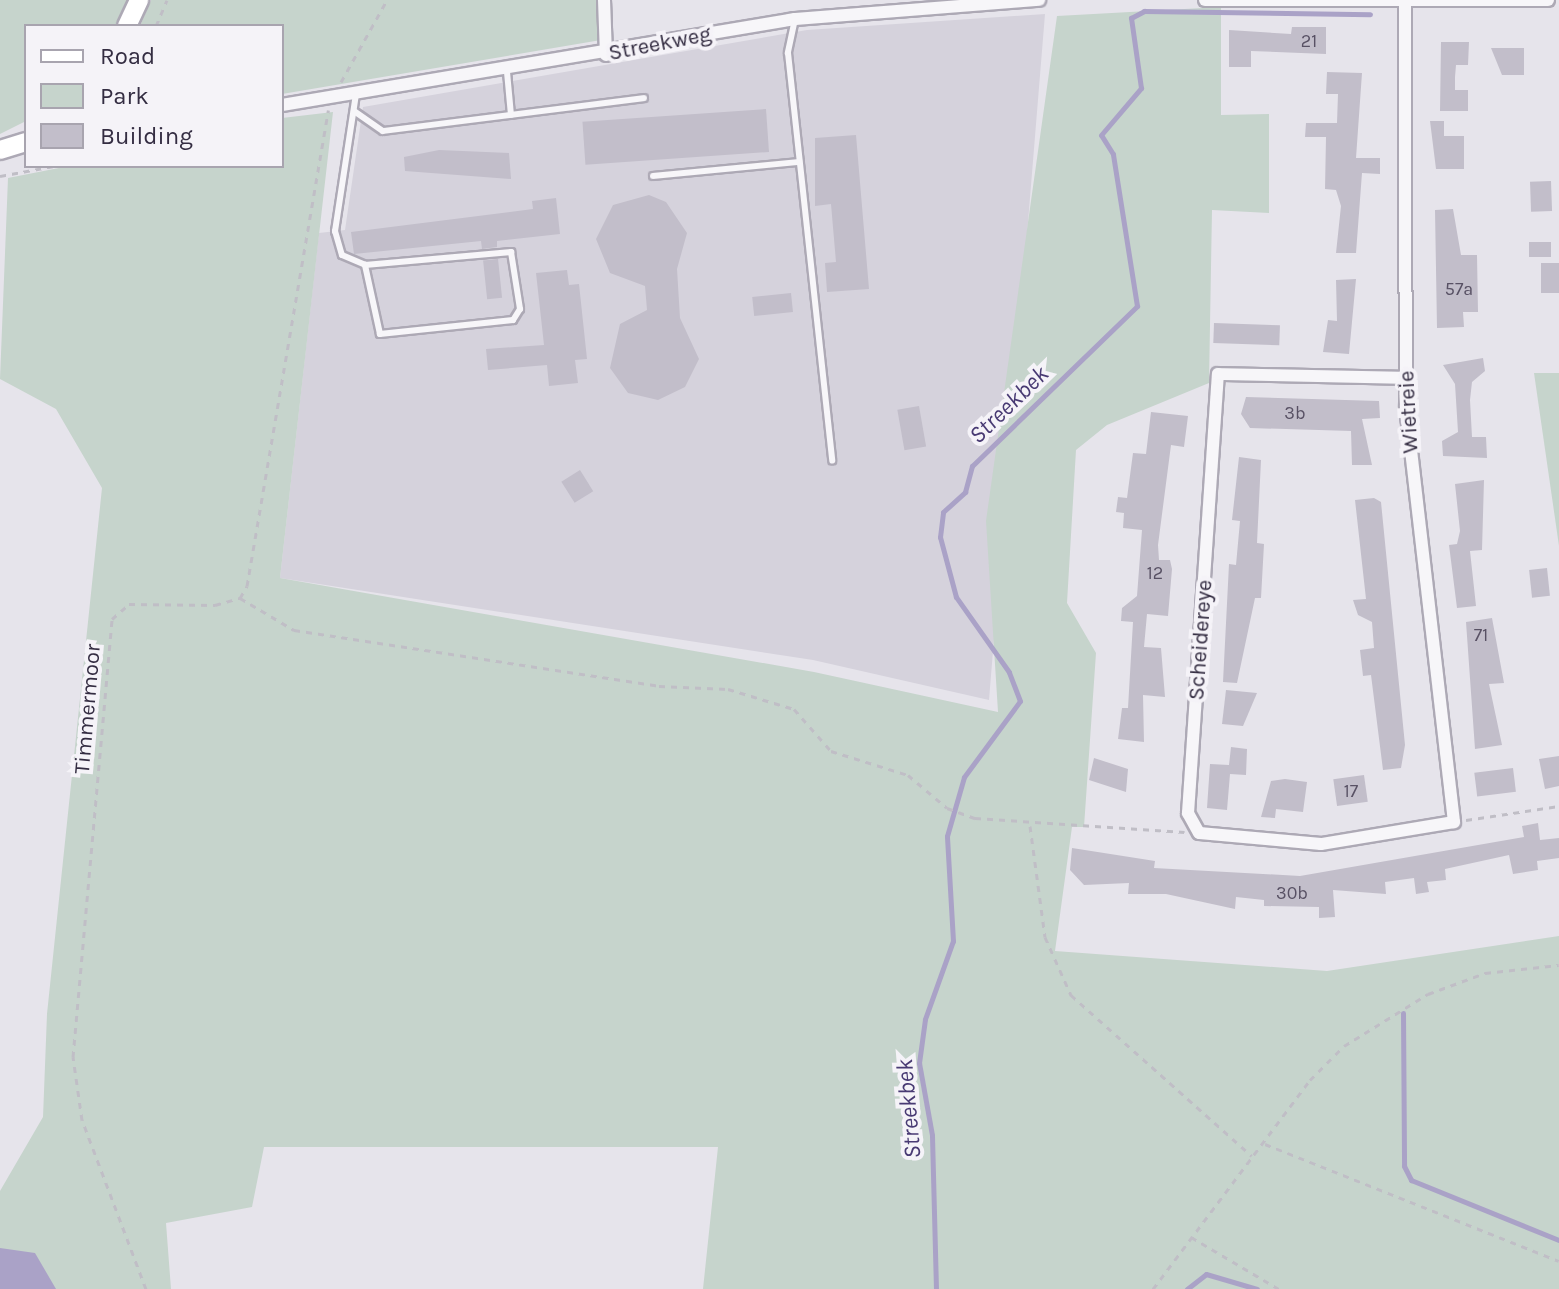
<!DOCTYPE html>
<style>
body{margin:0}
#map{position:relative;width:1559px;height:1289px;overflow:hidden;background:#e6e4eb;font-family:Karla,sans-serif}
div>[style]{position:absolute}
.built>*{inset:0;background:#d5d2dc}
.green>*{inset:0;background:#c6d4cc}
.water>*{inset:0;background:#aaa2c7}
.stream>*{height:5px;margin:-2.5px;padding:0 2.5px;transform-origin:2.5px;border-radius:2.5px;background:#aaa2c7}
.building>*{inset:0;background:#c2beca;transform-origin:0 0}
.path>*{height:3px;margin-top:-1.5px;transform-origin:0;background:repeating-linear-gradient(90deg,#c0bec6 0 6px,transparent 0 12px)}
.roads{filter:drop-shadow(2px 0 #ada9b5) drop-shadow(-2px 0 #ada9b5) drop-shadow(0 2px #ada9b5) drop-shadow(0 -2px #ada9b5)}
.lane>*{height:6px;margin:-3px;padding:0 3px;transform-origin:3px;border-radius:3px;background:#f7f6f9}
.street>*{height:12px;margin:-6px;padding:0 6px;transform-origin:6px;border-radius:6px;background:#f7f6f9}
.secondary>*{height:18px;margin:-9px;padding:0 9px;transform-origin:9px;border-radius:9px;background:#fff}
span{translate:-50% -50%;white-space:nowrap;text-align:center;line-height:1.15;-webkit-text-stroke:8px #f5f3f8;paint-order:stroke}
.number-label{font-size:18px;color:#585164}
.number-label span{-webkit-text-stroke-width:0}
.street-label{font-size:22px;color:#342d42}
.water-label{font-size:24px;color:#483a73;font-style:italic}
.legend{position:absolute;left:24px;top:24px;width:260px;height:144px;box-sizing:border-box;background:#f5f3f8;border:2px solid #a8a4af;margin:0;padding:10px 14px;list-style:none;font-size:24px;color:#342d42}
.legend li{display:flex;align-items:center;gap:16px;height:40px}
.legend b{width:40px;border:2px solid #a8a4af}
</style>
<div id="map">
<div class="built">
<i style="clip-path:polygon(1045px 14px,989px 700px,813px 660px,280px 578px,319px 233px,345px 230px,363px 107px,807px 30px)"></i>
</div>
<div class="green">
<i style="clip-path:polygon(0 0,129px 0,116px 26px,26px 26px,26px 121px,0 134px)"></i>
<i style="clip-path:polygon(151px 0,599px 0,601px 40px,282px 94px,282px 26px,140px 26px)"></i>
<i style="clip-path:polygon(1221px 7px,1221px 115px,1269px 114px,1269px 213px,1212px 210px,1209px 383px,1107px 425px,1076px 450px,1067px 603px,1096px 653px,1084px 827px,1072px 827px,1055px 951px,1327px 971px,1559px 936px,1559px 1289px,703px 1289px,718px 1147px,264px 1147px,252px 1207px,166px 1223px,171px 1289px,0 1289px,0 1191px,43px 1117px,47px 1014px,102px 488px,56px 409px,0 379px,8px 178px,69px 166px,282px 166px,282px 118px,333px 112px,280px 578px,814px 672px,998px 712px,986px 521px,1057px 16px)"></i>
<i style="clip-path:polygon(1534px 373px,1559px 373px,1559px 546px)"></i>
</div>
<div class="water">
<i style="clip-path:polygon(0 1248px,35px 1253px,56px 1289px,0 1289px)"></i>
</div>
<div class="stream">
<i style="left:1403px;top:1013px;width:153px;rotate:89.6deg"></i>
<i style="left:1404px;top:1166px;width:16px;rotate:63deg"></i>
<i style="left:1411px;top:1180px;width:160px;rotate:22.1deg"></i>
<i style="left:936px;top:1289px;width:154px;rotate:-91.5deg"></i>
<i style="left:932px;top:1135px;width:73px;rotate:-100.2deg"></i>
<i style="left:919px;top:1063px;width:44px;rotate:-82.2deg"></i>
<i style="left:925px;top:1019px;width:83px;rotate:-70.3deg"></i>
<i style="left:953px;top:941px;width:105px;rotate:-93.3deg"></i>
<i style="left:947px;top:836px;width:61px;rotate:-73.9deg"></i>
<i style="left:964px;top:777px;width:94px;rotate:-53.6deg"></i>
<i style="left:1020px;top:701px;width:31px;rotate:-111deg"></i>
<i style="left:1009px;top:672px;width:92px;rotate:-125.2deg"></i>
<i style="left:956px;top:597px;width:62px;rotate:-104.9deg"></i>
<i style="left:940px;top:537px;width:25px;rotate:-83deg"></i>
<i style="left:943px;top:512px;width:30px;rotate:-42deg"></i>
<i style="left:965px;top:492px;width:27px;rotate:-75deg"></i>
<i style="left:972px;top:466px;width:230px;rotate:-44.1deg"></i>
<i style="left:1137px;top:306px;width:154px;rotate:-99deg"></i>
<i style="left:1113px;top:154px;width:22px;rotate:-122deg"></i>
<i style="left:1101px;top:135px;width:62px;rotate:-49.6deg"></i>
<i style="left:1141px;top:88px;width:71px;rotate:-98.1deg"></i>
<i style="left:1131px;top:18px;width:15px;rotate:-28deg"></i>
<i style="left:1144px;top:11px;width:226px;rotate:0.8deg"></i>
<i style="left:1187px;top:1289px;width:24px;rotate:-38deg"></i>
<i style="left:1206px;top:1274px;width:53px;rotate:16.4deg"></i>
</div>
<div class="building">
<i style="clip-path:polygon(1292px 27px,1326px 27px,1326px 54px,1251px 51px,1251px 67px,1229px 67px,1229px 30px,1291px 34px)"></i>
<i style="clip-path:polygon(1441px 42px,1469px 42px,1468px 65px,1456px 65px,1455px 77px,1455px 90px,1468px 90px,1468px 111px,1440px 111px)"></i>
<i style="clip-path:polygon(1491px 48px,1524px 48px,1524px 75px,1502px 75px)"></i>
<i style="clip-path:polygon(1327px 72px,1362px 73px,1356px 158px,1380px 158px,1380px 174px,1362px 173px,1356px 253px,1336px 253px,1341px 206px,1336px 190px,1325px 189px,1326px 137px,1305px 137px,1306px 123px,1337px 123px,1338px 94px,1326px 94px)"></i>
<i style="left:766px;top:109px;width:43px;height:184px;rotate:86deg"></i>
<i style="clip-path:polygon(1430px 121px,1444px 121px,1444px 136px,1464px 136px,1464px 169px,1436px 169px)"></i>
<i style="clip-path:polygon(856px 135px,869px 289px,827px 292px,825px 263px,836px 262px,831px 204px,815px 206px,815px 138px)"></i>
<i style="clip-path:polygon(439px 150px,509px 153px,511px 179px,405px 171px,404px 157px)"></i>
<i style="left:1551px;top:181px;width:30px;height:21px;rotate:88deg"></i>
<i style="clip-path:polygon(649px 195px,666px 202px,687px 233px,677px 269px,680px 318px,699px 359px,685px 387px,658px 400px,628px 393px,610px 368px,620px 324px,647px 310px,645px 286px,610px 273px,596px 239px,613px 205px)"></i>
<i style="clip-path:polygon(556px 198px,560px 234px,497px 241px,497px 247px,482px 249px,481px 241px,354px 254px,351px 232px,533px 209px,532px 201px)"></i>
<i style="clip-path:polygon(1453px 209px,1461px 255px,1477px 255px,1478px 312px,1463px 312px,1464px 327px,1437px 328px,1435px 210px)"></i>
<i style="left:1529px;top:242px;width:22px;height:15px"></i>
<i style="left:498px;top:259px;width:39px;height:15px;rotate:84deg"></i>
<i style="left:1559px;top:263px;width:30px;height:18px;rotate:90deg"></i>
<i style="clip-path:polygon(567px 270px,569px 285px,579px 284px,587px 359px,575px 360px,578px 383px,549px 386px,547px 365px,488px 370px,486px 349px,544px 345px,536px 273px)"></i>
<i style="clip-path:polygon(1356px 279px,1349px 354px,1323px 352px,1328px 320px,1337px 321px,1336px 280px)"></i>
<i style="left:791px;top:293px;width:19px;height:39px;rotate:84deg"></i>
<i style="left:1214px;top:323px;width:66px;height:20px;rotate:2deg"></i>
<i style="clip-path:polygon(1483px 358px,1485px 371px,1472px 382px,1470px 400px,1472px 437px,1486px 437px,1487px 458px,1443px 456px,1442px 441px,1458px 432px,1455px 384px,1443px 365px)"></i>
<i style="clip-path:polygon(1246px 397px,1379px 401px,1380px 418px,1362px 419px,1372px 465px,1352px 465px,1351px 431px,1250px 428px,1241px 414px)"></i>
<i style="left:919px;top:406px;width:41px;height:22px;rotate:80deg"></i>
<i style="clip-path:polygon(1151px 412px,1188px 416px,1184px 447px,1171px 445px,1158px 545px,1159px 560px,1170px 560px,1172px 569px,1168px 616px,1147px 614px,1144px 647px,1161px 648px,1165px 697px,1143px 695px,1144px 742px,1118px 739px,1122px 708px,1128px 708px,1133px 622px,1121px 621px,1122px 608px,1137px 596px,1142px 530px,1123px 528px,1124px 513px,1116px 512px,1118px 497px,1127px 498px,1133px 453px,1146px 454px)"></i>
<i style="clip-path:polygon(1239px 457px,1261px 460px,1257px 543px,1264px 544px,1261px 598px,1255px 598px,1237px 683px,1223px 682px,1229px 564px,1236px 565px,1240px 521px,1232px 520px)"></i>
<i style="left:580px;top:470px;width:25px;height:22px;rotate:58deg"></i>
<i style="clip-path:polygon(1484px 480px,1482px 550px,1470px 551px,1476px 606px,1457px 608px,1449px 545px,1457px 544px,1460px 531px,1455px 484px)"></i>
<i style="clip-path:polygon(1374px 498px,1381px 502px,1405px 745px,1401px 768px,1383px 770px,1371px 675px,1363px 676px,1360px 650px,1374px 648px,1372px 622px,1358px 615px,1353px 600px,1366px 599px,1355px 500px)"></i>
<i style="left:1547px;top:568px;width:28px;height:18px;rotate:84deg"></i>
<i style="clip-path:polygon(1492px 618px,1504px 683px,1489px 684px,1502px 745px,1475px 749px,1466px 622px)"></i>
<i style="clip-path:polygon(1226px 690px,1257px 693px,1243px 726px,1222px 724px)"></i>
<i style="clip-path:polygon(1231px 747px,1247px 749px,1246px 775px,1230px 774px,1227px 810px,1207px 808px,1210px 764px,1229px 765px)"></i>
<i style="clip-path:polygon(1559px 756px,1559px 786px,1545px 789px,1539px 759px)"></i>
<i style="clip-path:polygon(1094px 758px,1128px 769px,1126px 792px,1089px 780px)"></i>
<i style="left:1513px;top:768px;width:24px;height:39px;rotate:83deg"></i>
<i style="left:1364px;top:775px;width:27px;height:31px;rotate:82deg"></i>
<i style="clip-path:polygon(1285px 779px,1307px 782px,1303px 812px,1276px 809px,1275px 818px,1261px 817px,1271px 781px)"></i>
<i style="clip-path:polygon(1538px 823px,1540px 840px,1559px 838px,1559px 858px,1537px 861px,1538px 870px,1513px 874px,1509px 855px,1445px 869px,1446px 880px,1427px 882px,1429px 892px,1416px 894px,1414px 878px,1385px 882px,1386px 894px,1333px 890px,1335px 917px,1319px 918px,1319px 907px,1264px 906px,1264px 900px,1236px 897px,1235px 909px,1166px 894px,1128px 894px,1129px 883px,1084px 885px,1070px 870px,1072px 848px,1155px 861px,1154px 868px,1300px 876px,1524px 837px,1522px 826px)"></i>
</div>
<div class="path">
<i style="left:156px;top:26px;width:28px;rotate:-67deg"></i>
<i style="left:341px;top:82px;width:94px;rotate:-60.7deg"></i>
<i style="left:0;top:176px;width:55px;rotate:-10.5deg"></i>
<i style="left:240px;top:598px;width:63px;rotate:30.7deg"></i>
<i style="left:294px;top:630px;width:369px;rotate:8.7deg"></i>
<i style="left:659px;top:686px;width:69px;rotate:2.5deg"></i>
<i style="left:728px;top:689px;width:69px;rotate:16.9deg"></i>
<i style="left:794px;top:709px;width:56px;rotate:48.6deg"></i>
<i style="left:831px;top:751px;width:81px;rotate:17.3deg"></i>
<i style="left:908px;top:775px;width:51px;rotate:40.2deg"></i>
<i style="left:947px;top:808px;width:30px;rotate:20deg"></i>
<i style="left:975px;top:818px;width:210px;rotate:3.8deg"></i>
<i style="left:1466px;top:820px;width:94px;rotate:-8.6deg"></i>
<i style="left:1030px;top:826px;width:112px;rotate:82.3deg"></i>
<i style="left:1045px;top:937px;width:64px;rotate:65.9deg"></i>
<i style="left:1071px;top:995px;width:242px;rotate:41.7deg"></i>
<i style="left:1265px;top:1144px;width:316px;rotate:21.7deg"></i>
<i style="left:1191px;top:1237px;width:102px;rotate:30.6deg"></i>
<i style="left:146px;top:1289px;width:181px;rotate:-110.7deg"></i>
<i style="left:82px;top:1120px;width:64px;rotate:-98.1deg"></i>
<i style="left:73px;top:1057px;width:440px;rotate:-84.9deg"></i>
<i style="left:112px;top:619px;width:23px;rotate:-41deg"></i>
<i style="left:129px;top:604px;width:86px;rotate:0.7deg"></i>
<i style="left:215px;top:605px;width:26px;rotate:-16deg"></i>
<i style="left:240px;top:598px;width:14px;rotate:-60deg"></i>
<i style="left:247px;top:586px;width:483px;rotate:-80.3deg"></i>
<i style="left:1153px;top:1289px;width:261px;rotate:-53.1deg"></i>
<i style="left:1310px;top:1080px;width:48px;rotate:-45deg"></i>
<i style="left:1344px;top:1046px;width:99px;rotate:-31.8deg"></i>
<i style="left:1428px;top:994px;width:61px;rotate:-20.2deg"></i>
<i style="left:1485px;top:973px;width:74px;rotate:-6.2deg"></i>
</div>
<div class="roads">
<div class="lane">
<i style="left:795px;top:19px;width:35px;rotate:102deg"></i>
<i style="left:788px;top:53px;width:410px;rotate:83.8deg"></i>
<i style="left:507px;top:72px;width:43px;rotate:84.7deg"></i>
<i style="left:356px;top:94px;width:139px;rotate:98.7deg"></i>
<i style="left:335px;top:231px;width:25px;rotate:74deg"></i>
<i style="left:342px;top:255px;width:25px;rotate:23deg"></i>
<i style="left:365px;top:265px;width:147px;rotate:-5.1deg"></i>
<i style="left:511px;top:252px;width:58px;rotate:81deg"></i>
<i style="left:520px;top:309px;width:13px;rotate:122deg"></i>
<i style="left:513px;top:320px;width:134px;rotate:174deg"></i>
<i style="left:380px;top:334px;width:71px;rotate:-102.3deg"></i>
<i style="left:354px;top:111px;width:35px;rotate:35deg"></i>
<i style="left:383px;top:131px;width:263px;rotate:-7.2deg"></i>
<i style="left:653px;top:176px;width:147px;rotate:-5.5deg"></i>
</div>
<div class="street">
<i style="left:604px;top:0;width:55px;rotate:87.9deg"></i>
<i style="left:1205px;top:0;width:343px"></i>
<i style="left:1405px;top:0;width:407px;rotate:89.9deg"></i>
<i style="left:1406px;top:407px;width:418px;rotate:83.4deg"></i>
<i style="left:1454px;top:822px;width:135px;rotate:170.6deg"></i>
<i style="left:1321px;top:844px;width:122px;rotate:-174.8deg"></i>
<i style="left:1199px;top:833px;width:23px;rotate:-119deg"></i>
<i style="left:1188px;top:813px;width:440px;rotate:-86.1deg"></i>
<i style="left:1218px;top:374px;width:188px;rotate:1.2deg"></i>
<i style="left:282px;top:105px;width:520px;rotate:-9.52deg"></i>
<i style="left:795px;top:19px;width:245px;rotate:-4.5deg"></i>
</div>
<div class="secondary">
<i style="left:127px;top:26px;width:29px;rotate:-65deg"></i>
<i style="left:0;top:150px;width:27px;rotate:-17deg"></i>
</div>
</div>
<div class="number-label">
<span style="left:1309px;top:41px">21</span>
<span style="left:1459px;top:289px">57a</span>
<span style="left:1295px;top:413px">3b</span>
<span style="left:1155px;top:573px">12</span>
<span style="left:1481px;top:635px">71</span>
<span style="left:1351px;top:791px">17</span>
<span style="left:1292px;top:893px">30b</span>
</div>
<div class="street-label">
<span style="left:660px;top:44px;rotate:-11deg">Streekweg</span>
<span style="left:1409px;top:412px;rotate:-93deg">Wietreie</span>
<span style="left:1201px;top:640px;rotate:-86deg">Scheidereye</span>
<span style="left:88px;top:709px;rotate:-85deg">Timmermoor</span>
</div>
<div class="water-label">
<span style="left:1009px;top:405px;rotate:-44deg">Streekbek</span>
<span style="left:909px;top:1109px;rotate:-95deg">Streekbek</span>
</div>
<ul class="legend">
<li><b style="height:10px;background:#fff"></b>Road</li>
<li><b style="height:22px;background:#c6d4cc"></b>Park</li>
<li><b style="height:22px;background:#c2beca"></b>Building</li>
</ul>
</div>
